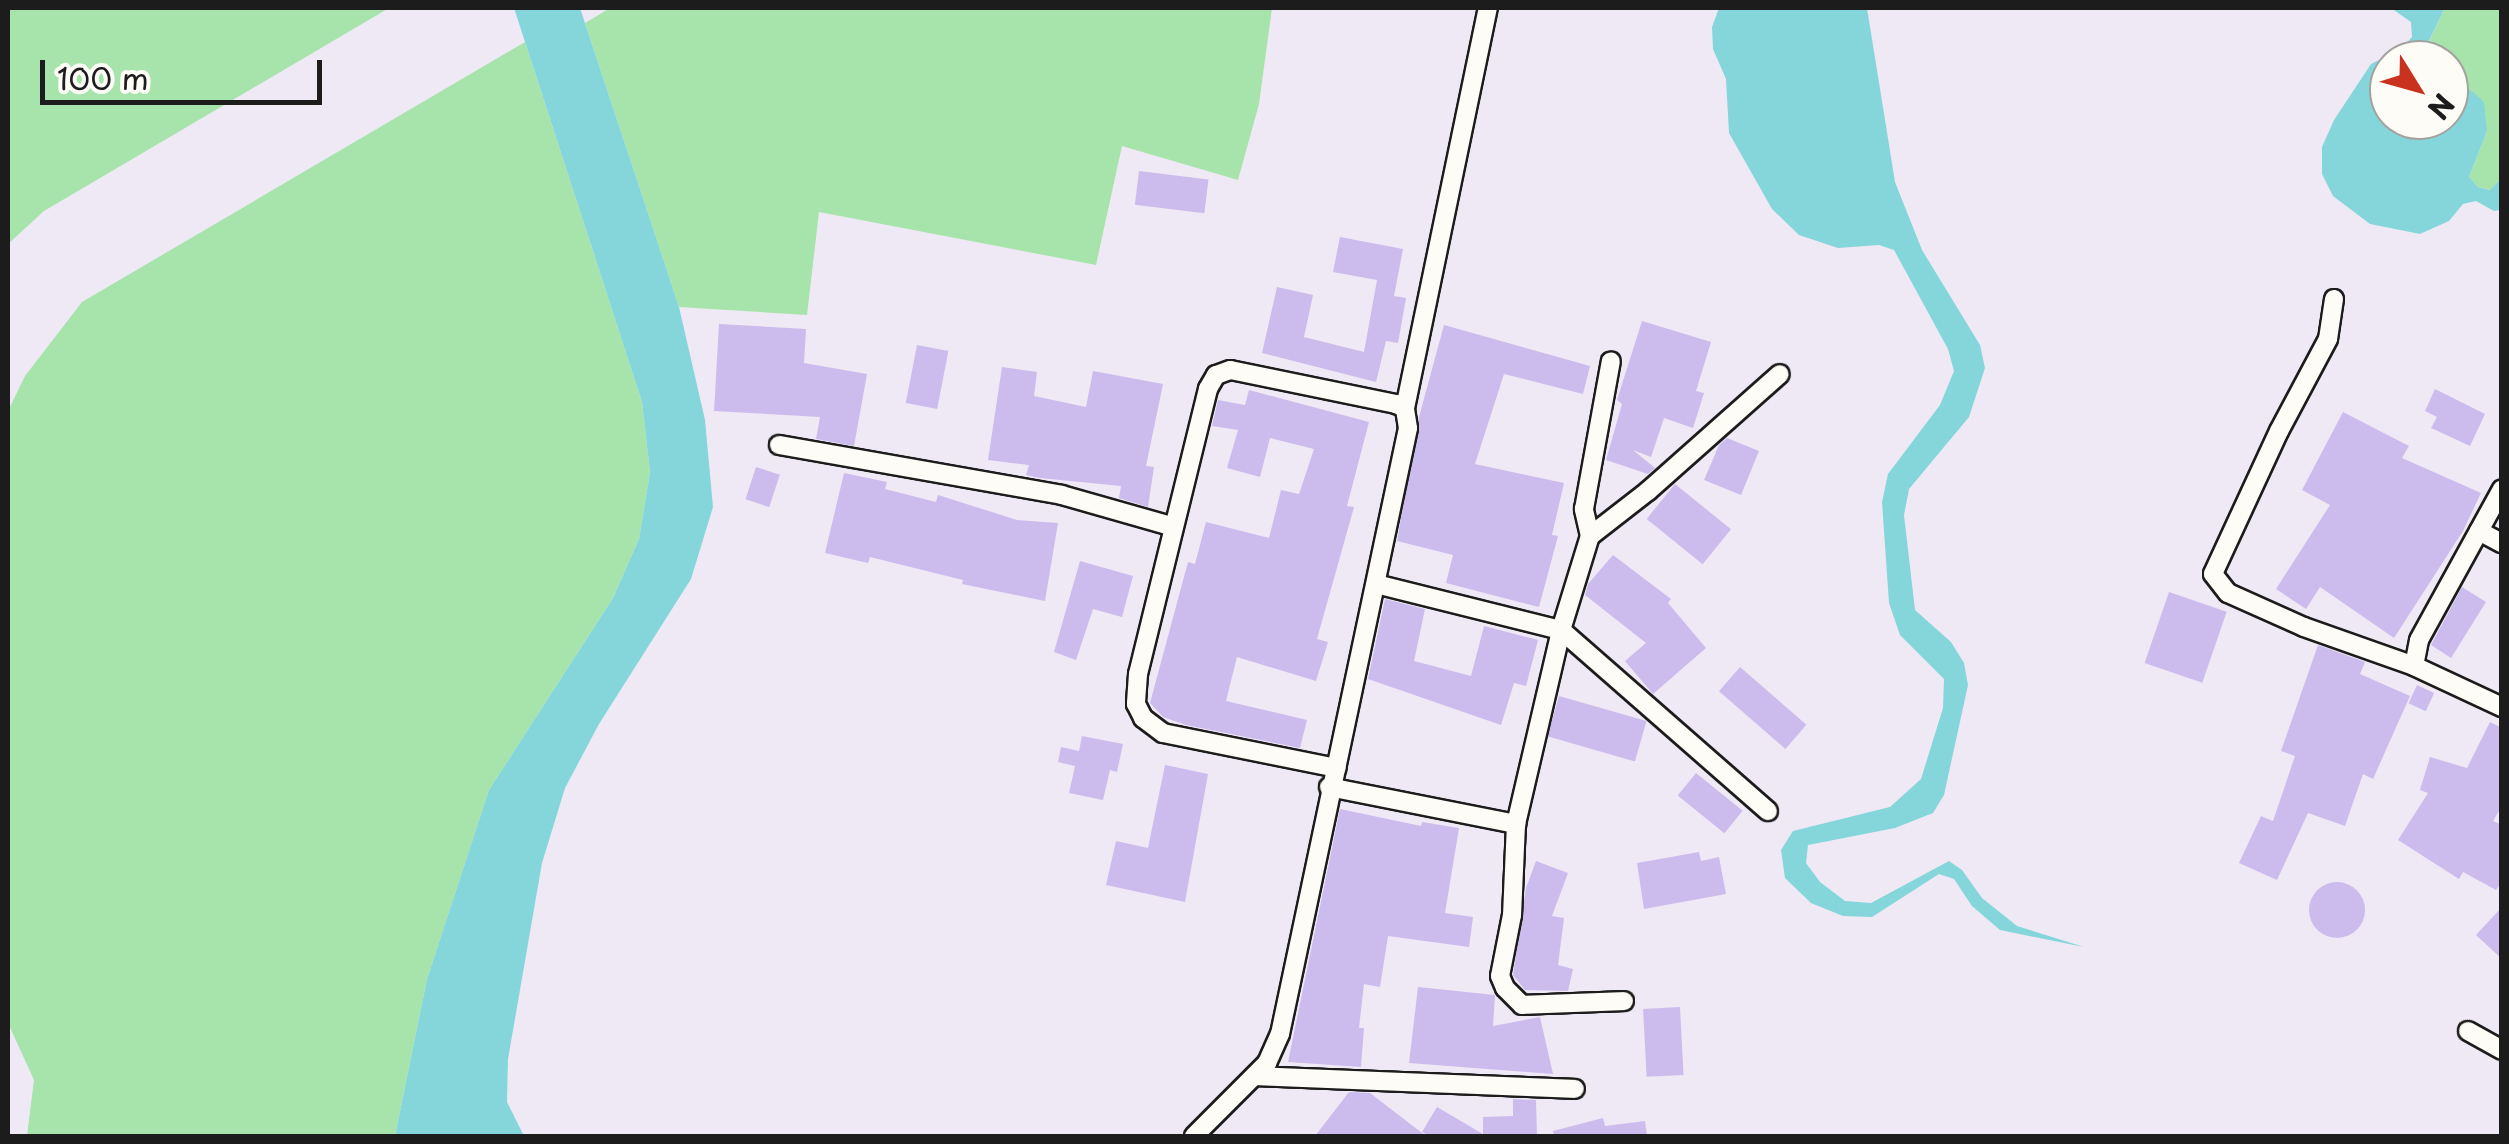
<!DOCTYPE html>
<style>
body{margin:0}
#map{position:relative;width:2509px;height:1144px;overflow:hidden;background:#eee9f4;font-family:"Playpen Sans",sans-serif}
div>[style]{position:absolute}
.green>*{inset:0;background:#a7e4ab}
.water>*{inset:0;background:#85d6db}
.building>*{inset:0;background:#ccbced;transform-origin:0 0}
.round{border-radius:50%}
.roads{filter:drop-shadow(2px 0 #1c1c1c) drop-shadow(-2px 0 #1c1c1c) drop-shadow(0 2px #1c1c1c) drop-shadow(0 -2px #1c1c1c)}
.minor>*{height:18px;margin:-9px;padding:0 9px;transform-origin:9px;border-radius:9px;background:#fdfcf7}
span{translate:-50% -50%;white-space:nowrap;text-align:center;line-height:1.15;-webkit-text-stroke:8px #fdfcf7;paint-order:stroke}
.frame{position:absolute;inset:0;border:10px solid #1c1c1c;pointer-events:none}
.north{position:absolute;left:2369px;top:40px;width:100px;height:100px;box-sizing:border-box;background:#fdfcf7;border:2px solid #a3a29f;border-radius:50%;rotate:127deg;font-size:28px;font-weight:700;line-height:40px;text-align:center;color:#1c1c1c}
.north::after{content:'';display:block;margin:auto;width:35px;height:45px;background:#c8321e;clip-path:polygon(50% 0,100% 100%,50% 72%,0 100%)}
.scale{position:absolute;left:40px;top:60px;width:282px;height:45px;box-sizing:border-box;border:5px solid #1c1c1c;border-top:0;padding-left:12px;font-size:30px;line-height:35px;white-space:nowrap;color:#1c1c1c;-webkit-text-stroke:8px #fdfcf7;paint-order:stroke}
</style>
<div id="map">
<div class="green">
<i style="clip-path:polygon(8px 8px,389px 8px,44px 211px,8px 244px)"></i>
<i style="clip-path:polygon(610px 8px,1272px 8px,1259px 104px,1238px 180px,1122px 146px,1096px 265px,819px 212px,807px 315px,679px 307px,585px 23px)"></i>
<i style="clip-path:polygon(2445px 8px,2501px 8px,2501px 179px,2491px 190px,2478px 187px,2469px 177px,2487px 131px,2472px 91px,2449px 80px,2449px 60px,2428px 60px,2425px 50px)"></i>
<i style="clip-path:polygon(525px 42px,642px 402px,650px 472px,639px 539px,613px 598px,489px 790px,427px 979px,395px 1136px,27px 1136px,34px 1080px,8px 1023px,8px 411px,25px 376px,82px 302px)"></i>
</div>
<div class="water">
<i style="clip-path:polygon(514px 8px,580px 8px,679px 307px,705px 420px,713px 507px,691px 579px,599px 724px,565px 788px,542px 863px,508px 1059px,507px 1102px,524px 1136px,395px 1136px,427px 979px,489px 790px,613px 598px,639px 539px,650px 472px,642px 402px)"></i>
<i style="clip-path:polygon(1719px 8px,1867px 8px,1895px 182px,1922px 250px,1980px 345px,1985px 368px,1969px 417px,1909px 489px,1904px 515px,1915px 610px,1951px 642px,1964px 663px,1968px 685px,1944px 795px,1933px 813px,1895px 828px,1808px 845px,1806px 863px,1820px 882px,1845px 901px,1871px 903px,1949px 861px,1962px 870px,1982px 898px,2017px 926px,2084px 947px,2000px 930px,1972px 906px,1954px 879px,1939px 874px,1872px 917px,1843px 916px,1811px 903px,1785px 878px,1781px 850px,1793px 831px,1890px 807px,1921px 779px,1943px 708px,1944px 679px,1900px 635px,1889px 603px,1882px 502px,1888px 474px,1940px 405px,1954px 371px,1948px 349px,1894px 250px,1879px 245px,1838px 248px,1799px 235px,1772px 209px,1729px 133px,1726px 79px,1713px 49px,1712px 27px)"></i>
<i style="clip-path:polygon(2391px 8px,2445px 8px,2425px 49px,2428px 60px,2389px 60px,2389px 120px,2449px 120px,2449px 80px,2472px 91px,2484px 102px,2487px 131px,2469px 177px,2478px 187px,2490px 190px,2501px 179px,2501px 210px,2494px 211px,2476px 201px,2463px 204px,2449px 221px,2420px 234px,2370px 224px,2333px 196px,2322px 174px,2322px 147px,2334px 120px,2371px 64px,2401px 49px,2412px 37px,2411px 22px)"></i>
</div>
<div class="building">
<i style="left:1139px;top:171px;width:70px;height:34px;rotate:7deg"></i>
<i style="clip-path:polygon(1340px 237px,1403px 249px,1394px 296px,1406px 298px,1398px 343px,1386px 341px,1376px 382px,1262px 353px,1277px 287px,1313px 295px,1304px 337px,1364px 352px,1377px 280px,1333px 272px)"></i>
<i style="clip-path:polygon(1642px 321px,1711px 342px,1696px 391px,1704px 393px,1693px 428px,1664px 418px,1651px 457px,1633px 450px,1655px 468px,1648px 474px,1606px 460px,1622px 404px,1617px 400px)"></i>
<i style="clip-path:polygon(719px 324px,806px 329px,804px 363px,867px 374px,854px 446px,816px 439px,820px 417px,714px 411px)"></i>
<i style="clip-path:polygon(1444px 325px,1590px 366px,1583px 394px,1504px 374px,1475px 464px,1564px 483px,1552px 535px,1558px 536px,1539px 607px,1446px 583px,1453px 555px,1397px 541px,1419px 417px)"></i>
<i style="left:917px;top:345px;width:32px;height:59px;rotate:11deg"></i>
<i style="clip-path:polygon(1002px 367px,1037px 372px,1034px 396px,1086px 407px,1093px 371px,1163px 384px,1146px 466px,1154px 467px,1148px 507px,1119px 498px,1121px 486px,1040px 478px,1026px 475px,1029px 465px,988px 460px)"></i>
<i style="clip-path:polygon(2435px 389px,2485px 414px,2470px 446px,2431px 428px,2437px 417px,2425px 411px)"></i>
<i style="clip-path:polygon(1249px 390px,1369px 422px,1347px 506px,1354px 507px,1317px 639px,1328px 642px,1316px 681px,1237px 657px,1226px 701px,1307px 720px,1300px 748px,1186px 725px,1163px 717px,1150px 703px,1188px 562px,1195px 564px,1206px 522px,1269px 538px,1281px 490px,1299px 494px,1314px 449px,1270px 438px,1260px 477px,1227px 468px,1238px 430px,1212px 426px,1218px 400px,1245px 405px)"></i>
<i style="clip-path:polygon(2343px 412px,2409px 446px,2402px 458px,2481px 493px,2463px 531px,2394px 638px,2320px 587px,2306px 609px,2276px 589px,2330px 505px,2302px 490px)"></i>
<i style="clip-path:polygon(1727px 438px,1759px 451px,1741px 495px,1704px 480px,1719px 445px)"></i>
<i style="left:756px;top:467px;width:25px;height:34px;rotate:18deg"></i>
<i style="clip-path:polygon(844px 473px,887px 482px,885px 489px,936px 502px,938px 495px,1017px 520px,1058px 523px,1045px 601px,962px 584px,963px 580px,870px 557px,868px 563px,825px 553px)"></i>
<i style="left:1675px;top:484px;width:72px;height:45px;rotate:39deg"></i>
<i style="clip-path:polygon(1613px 555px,1671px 599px,1668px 603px,1706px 648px,1653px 694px,1625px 661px,1646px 643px,1585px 595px,1588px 584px)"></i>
<i style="clip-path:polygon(1080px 561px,1133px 576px,1122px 617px,1093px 609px,1076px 660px,1054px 652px)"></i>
<i style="clip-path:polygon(2462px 587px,2486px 602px,2451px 658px,2431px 645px)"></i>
<i style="left:2169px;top:592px;width:61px;height:75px;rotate:19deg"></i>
<i style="clip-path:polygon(1385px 599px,1425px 609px,1414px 661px,1471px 676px,1484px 626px,1538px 640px,1526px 686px,1514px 683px,1501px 725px,1368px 679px)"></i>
<i style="clip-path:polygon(2318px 645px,2365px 662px,2360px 674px,2410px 696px,2373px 779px,2363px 774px,2345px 826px,2308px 813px,2277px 880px,2239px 863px,2261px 816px,2273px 821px,2295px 756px,2281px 751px)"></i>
<i style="left:1740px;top:667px;width:88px;height:32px;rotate:41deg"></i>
<i style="left:2417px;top:685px;width:19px;height:20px;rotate:25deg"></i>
<i style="left:1559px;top:696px;width:91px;height:42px;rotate:16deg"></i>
<i style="clip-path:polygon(2490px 722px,2502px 728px,2502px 806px,2493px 821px,2502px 825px,2502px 882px,2496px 890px,2463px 872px,2459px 879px,2398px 840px,2428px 793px,2420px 790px,2430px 757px,2467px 768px)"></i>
<i style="clip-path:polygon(1082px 736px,1123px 744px,1117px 772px,1110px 770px,1103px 800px,1069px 793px,1075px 766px,1058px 762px,1061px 747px,1079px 751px)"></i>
<i style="clip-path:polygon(1165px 765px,1208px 774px,1185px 902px,1106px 885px,1116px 841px,1148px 848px)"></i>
<i style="left:1696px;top:773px;width:60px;height:29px;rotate:39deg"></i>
<i style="clip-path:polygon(1340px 809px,1421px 826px,1422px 822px,1459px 828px,1445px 913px,1473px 917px,1469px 947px,1388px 936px,1380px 987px,1364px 984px,1359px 1028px,1364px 1028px,1361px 1067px,1288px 1062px)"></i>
<i style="clip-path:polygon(1699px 852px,1701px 861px,1719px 857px,1726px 894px,1644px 909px,1637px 863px)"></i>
<i style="clip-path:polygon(1536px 861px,1568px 873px,1552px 916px,1564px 918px,1558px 965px,1573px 969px,1568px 991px,1525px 990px,1513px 975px,1526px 888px)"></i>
<i class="round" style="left:2309px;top:882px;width:56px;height:56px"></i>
<i style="clip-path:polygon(2502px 907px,2502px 959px,2476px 935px)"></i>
<i style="clip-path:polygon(1418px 987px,1495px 995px,1493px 1026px,1540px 1017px,1553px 1074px,1409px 1063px)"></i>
<i style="left:1680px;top:1007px;width:68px;height:37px;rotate:87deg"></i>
<i style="clip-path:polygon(1349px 1092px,1370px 1093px,1426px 1136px,1315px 1136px)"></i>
<i style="clip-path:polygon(1513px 1099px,1536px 1100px,1537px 1136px,1430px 1136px,1422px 1132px,1437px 1107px,1483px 1134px,1483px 1117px,1513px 1116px)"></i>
<i style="clip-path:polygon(1603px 1118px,1605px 1126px,1645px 1121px,1647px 1136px,1554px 1136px,1553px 1131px)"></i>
</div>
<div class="roads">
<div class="minor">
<i style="left:2334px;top:299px;width:40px;rotate:98.5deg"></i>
<i style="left:2328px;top:339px;width:104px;rotate:118deg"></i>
<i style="left:2279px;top:431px;width:157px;rotate:114.8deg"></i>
<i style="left:2213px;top:574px;width:24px;rotate:52deg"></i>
<i style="left:2228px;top:593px;width:83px;rotate:24.1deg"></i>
<i style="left:2304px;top:627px;width:117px;rotate:19.5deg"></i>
<i style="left:2414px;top:666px;width:97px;rotate:25deg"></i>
<i style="left:1405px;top:408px;width:409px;rotate:-78.3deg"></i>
<i style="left:779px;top:445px;width:287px;rotate:10deg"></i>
<i style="left:1062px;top:495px;width:116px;rotate:15.9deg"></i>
<i style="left:2479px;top:531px;width:26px;rotate:28deg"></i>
<i style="left:1590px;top:536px;width:28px;rotate:-103deg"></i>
<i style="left:1584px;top:509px;width:150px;rotate:-79.7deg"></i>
<i style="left:1376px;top:584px;width:191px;rotate:14deg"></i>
<i style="left:1561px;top:630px;width:98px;rotate:-72.9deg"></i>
<i style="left:1590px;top:536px;width:73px;rotate:-37.8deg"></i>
<i style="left:1648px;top:491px;width:176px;rotate:-41.6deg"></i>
<i style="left:2414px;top:666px;width:26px;rotate:-79deg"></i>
<i style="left:2419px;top:640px;width:172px;rotate:-61.2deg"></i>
<i style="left:1329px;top:787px;width:191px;rotate:11.2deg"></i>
<i style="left:1516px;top:824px;width:91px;rotate:92.5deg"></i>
<i style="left:1512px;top:915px;width:62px;rotate:101.1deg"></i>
<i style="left:1500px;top:976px;width:13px;rotate:67deg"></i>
<i style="left:1505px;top:988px;width:24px;rotate:45deg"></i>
<i style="left:1522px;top:1005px;width:102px;rotate:-2.2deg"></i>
<i style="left:1516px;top:824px;width:199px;rotate:-76.9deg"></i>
<i style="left:1561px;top:630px;width:275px;rotate:41.2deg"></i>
<i style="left:2468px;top:1031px;width:39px;rotate:29deg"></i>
<i style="left:1256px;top:1076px;width:319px;rotate:2.3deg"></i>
<i style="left:1194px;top:1136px;width:103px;rotate:-45deg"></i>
<i style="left:1267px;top:1063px;width:32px;rotate:-66deg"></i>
<i style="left:1280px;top:1034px;width:619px;rotate:-78.07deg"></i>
<i style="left:1408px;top:428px;width:20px;rotate:-99deg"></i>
<i style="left:1405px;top:408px;width:10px;rotate:-156deg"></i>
<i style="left:1396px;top:404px;width:169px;rotate:-168.4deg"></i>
<i style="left:1230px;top:370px;width:15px;rotate:160deg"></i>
<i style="left:1216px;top:375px;width:16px;rotate:120deg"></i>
<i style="left:1208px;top:389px;width:293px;rotate:103.8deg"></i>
<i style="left:1138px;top:674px;width:30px;rotate:94deg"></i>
<i style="left:1136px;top:704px;width:16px;rotate:63deg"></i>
<i style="left:1143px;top:718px;width:25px;rotate:37deg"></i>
<i style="left:1163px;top:733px;width:177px;rotate:11.4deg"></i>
</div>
</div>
<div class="frame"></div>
<div class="north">N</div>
<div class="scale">100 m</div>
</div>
